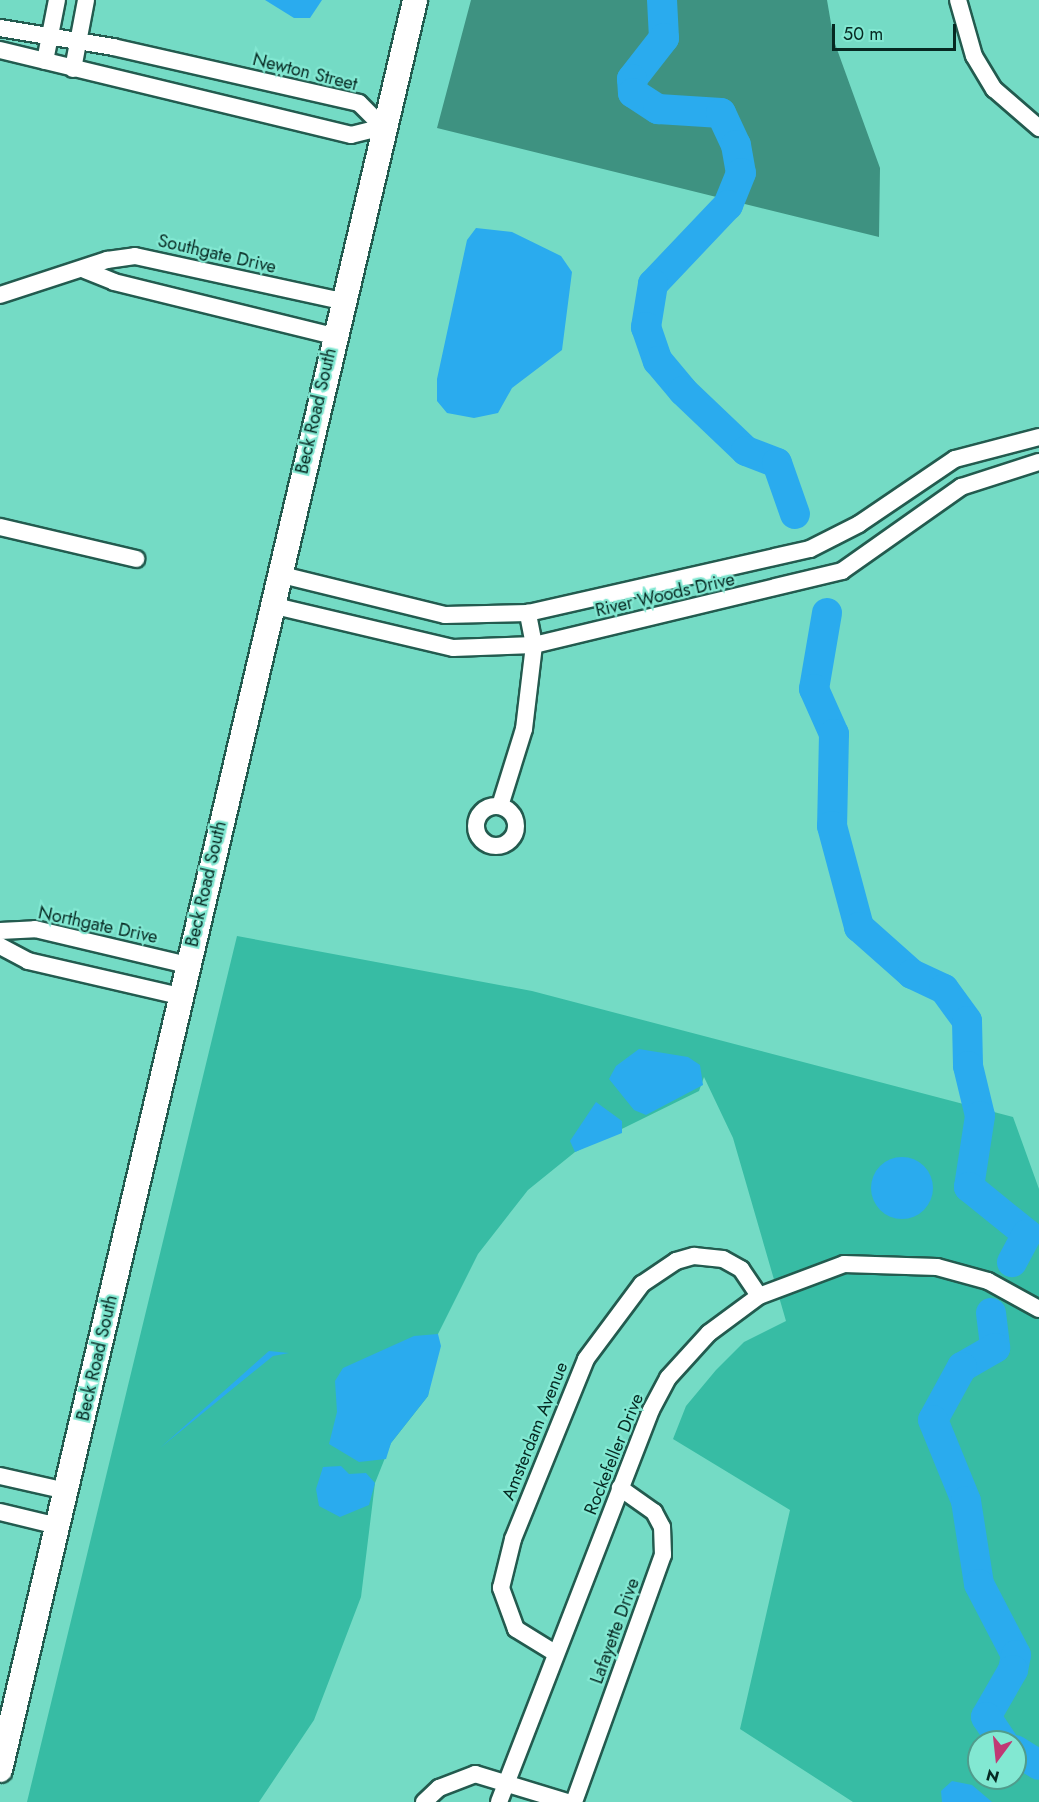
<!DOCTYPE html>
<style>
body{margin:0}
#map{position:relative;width:1039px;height:1802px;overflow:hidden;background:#74dbc5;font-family:Jost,sans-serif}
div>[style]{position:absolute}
.green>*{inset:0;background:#37bca4}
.forest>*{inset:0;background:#3e9281}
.water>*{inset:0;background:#2aabee}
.round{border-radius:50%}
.river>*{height:30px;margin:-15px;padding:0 15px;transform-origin:15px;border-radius:15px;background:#2aabee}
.roads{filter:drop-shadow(2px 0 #235b4f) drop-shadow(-2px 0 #235b4f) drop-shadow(0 2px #235b4f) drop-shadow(0 -2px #235b4f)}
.street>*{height:16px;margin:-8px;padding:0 8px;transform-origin:8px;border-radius:8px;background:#fff}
.street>.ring{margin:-8px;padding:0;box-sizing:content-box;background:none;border:16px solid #fff;border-radius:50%}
.secondary>*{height:24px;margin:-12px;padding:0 12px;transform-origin:12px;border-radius:12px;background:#fff}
span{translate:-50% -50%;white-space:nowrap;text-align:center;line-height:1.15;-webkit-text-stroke:4.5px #82e8d2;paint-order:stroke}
.street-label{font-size:18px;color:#062922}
.north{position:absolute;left:967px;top:1730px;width:60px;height:60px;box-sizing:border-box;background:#82e8d2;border:2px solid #509c8c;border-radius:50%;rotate:195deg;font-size:16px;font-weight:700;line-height:24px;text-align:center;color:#062922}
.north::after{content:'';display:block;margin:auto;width:21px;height:27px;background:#c03874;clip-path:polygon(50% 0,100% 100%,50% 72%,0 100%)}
.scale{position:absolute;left:832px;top:24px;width:124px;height:27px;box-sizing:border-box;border:3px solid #062922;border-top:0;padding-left:8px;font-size:18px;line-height:21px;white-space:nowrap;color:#062922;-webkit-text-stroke:4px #82e8d2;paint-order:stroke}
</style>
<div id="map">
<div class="green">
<i style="clip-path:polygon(evenodd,237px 936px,532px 991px,1013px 1117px,1039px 1189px,1039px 1802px,853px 1802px,740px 1729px,790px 1510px,673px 1439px,686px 1406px,716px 1370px,744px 1342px,786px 1321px,733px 1138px,704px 1077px,699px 1091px,575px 1152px,528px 1190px,478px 1254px,438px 1334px,428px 1396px,391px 1443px,375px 1483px,361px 1597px,314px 1720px,259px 1802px,27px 1802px,237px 936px,979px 1742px,1015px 1742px,1015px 1778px,979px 1778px,979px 1742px)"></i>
</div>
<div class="forest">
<i style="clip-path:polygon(471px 0,827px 0,834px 41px,880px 168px,879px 237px,437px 128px)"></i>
</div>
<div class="water">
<i style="clip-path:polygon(265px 0,322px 0,310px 18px,294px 18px)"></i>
<i style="clip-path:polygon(476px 228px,512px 232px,561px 256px,572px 272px,562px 350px,512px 388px,498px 413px,474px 418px,447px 413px,437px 401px,437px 379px,467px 240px)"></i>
<i style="clip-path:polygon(639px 1049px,688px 1057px,700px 1065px,703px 1085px,646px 1115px,634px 1110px,609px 1079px,616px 1066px)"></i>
<i style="clip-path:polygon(596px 1102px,622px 1121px,622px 1133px,575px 1152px,570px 1141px)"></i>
<i class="round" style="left:871px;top:1157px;width:62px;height:62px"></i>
<i style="clip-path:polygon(438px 1334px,441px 1346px,428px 1396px,391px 1443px,386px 1459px,359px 1462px,329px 1444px,337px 1412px,335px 1381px,343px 1368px,414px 1336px)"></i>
<i style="clip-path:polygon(269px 1351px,289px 1353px,273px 1356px,160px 1448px)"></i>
<i style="clip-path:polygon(341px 1466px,349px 1474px,366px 1473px,375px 1483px,369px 1505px,340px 1517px,319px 1506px,316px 1489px,323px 1467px)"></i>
<i style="clip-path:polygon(952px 1781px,972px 1785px,992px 1802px,942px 1802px,941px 1791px)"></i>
</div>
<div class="river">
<i style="left:662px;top:0;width:38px;rotate:87deg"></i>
<i style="left:664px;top:38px;width:52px;rotate:128deg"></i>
<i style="left:632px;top:79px;width:14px;rotate:86deg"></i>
<i style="left:633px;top:93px;width:30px;rotate:33deg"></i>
<i style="left:658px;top:109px;width:63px;rotate:3.6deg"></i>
<i style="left:721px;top:113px;width:35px;rotate:65deg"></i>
<i style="left:736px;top:145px;width:28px;rotate:80deg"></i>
<i style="left:741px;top:173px;width:35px;rotate:112deg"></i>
<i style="left:728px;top:205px;width:109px;rotate:133.5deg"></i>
<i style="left:653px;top:284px;width:44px;rotate:99.2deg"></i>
<i style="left:646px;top:327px;width:36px;rotate:71deg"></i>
<i style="left:658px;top:361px;width:39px;rotate:50deg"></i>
<i style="left:683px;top:391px;width:87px;rotate:43.6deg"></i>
<i style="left:746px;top:451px;width:33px;rotate:21deg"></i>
<i style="left:777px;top:463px;width:54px;rotate:70.6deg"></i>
<i style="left:827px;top:613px;width:77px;rotate:99.7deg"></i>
<i style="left:814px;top:689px;width:49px;rotate:66deg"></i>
<i style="left:834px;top:734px;width:92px;rotate:91.2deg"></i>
<i style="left:832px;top:826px;width:105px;rotate:75deg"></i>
<i style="left:859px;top:927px;width:71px;rotate:41.6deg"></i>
<i style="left:912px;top:974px;width:35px;rotate:25deg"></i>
<i style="left:944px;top:989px;width:39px;rotate:54deg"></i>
<i style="left:967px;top:1021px;width:45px;rotate:88.7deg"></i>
<i style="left:968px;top:1066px;width:51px;rotate:76.5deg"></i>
<i style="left:980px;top:1116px;width:72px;rotate:98.8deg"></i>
<i style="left:969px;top:1187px;width:75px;rotate:39deg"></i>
<i style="left:1027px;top:1234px;width:32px;rotate:118deg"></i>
<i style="left:991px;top:1313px;width:35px;rotate:83deg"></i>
<i style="left:995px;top:1348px;width:38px;rotate:150deg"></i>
<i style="left:962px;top:1367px;width:60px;rotate:118.7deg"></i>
<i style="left:933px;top:1420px;width:87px;rotate:67.8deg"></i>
<i style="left:966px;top:1501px;width:84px;rotate:81.1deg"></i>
<i style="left:979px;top:1584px;width:80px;rotate:62.5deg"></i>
<i style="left:1016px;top:1655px;width:15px;rotate:101deg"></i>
<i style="left:1013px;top:1670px;width:54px;rotate:119.9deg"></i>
<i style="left:986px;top:1717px;width:30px;rotate:56deg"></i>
<i style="left:1015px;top:1750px;width:28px;rotate:32deg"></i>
</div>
<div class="roads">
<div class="street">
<i style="left:958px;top:0;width:58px;rotate:74.1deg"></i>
<i style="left:974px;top:56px;width:39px;rotate:59deg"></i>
<i style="left:994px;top:89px;width:60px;rotate:40.9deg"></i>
<i style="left:0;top:28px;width:115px;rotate:9.5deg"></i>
<i style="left:113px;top:47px;width:252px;rotate:12.8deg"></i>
<i style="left:359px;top:103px;width:34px;rotate:45deg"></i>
<i style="left:0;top:50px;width:361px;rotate:13.6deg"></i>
<i style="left:351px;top:135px;width:33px;rotate:-14deg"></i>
<i style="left:45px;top:61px;width:62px;rotate:-78.9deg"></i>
<i style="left:73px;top:69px;width:70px;rotate:-79.3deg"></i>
<i style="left:85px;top:270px;width:31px;rotate:22deg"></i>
<i style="left:114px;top:282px;width:227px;rotate:13.8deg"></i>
<i style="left:0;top:295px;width:113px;rotate:-18.1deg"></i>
<i style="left:107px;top:260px;width:28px;rotate:-8deg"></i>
<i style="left:135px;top:256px;width:212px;rotate:12.3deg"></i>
<i style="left:0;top:527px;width:140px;rotate:13.2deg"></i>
<i style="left:278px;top:574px;width:172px;rotate:13.8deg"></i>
<i style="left:445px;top:615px;width:83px;rotate:-1.4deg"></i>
<i style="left:528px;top:613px;width:289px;rotate:-12.8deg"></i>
<i style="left:810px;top:549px;width:55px;rotate:-27deg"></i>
<i style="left:859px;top:524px;width:116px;rotate:-34.1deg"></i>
<i style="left:955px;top:459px;width:87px;rotate:-14.7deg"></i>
<i style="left:271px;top:605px;width:187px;rotate:13.3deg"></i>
<i style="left:453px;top:648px;width:81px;rotate:-2.1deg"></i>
<i style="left:534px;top:645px;width:317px;rotate:-13.5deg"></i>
<i style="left:842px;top:571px;width:146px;rotate:-35.2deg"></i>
<i style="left:961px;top:487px;width:82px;rotate:-17.8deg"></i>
<i style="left:500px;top:806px;width:81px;rotate:-72.7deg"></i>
<i style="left:524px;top:729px;width:85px;rotate:-83.2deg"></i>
<i style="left:534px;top:645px;width:33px;rotate:-101deg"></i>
<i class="ring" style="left:476px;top:806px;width:24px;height:24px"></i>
<i style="left:0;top:931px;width:35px;rotate:-3deg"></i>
<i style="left:35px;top:929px;width:156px;rotate:13.3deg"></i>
<i style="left:0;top:946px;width:32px;rotate:28deg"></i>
<i style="left:28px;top:961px;width:156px;rotate:13deg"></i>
<i style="left:0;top:1476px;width:68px;rotate:12.8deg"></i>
<i style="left:0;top:1512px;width:60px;rotate:13.6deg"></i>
<i style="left:555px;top:1653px;width:46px;rotate:-148.4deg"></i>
<i style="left:516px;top:1629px;width:44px;rotate:-110.1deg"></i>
<i style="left:501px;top:1588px;width:50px;rotate:-76.2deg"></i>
<i style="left:513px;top:1539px;width:194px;rotate:-67.9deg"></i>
<i style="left:586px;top:1359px;width:94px;rotate:-53.3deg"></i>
<i style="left:642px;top:1284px;width:41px;rotate:-34.1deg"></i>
<i style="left:676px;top:1261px;width:19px;rotate:-16deg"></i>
<i style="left:694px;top:1256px;width:29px;rotate:6deg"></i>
<i style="left:723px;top:1259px;width:21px;rotate:29deg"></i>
<i style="left:741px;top:1269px;width:32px;rotate:56deg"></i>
<i style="left:424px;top:1802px;width:21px;rotate:-43deg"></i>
<i style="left:439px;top:1788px;width:39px;rotate:-21deg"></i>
<i style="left:475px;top:1774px;width:96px;rotate:16.9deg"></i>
<i style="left:499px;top:1802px;width:420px;rotate:-68.8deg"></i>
<i style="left:651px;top:1410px;width:36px;rotate:-62deg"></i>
<i style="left:668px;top:1378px;width:61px;rotate:-47.7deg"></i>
<i style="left:709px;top:1333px;width:62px;rotate:-36.5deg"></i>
<i style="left:759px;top:1296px;width:91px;rotate:-20.6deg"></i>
<i style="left:844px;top:1264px;width:93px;rotate:1.8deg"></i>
<i style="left:937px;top:1267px;width:53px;rotate:15.4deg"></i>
<i style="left:988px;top:1281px;width:58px;rotate:28.8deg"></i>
<i style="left:574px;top:1802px;width:263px;rotate:-70.2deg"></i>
<i style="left:663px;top:1555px;width:28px;rotate:-92deg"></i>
<i style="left:662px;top:1527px;width:17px;rotate:-118deg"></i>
<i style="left:654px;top:1512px;width:42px;rotate:-144.8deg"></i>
</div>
<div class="secondary">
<i style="left:0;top:1770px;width:1818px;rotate:-76.8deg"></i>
</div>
</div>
<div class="street-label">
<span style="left:305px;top:72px;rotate:14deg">Newton Street</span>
<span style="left:217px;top:254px;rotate:13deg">Southgate Drive</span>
<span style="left:316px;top:411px;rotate:-77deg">Beck Road South</span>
<span style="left:665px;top:595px;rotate:-13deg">River Woods Drive</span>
<span style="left:206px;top:884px;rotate:-77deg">Beck Road South</span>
<span style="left:98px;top:925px;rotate:12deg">Northgate Drive</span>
<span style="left:97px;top:1358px;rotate:-77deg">Beck Road South</span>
<span style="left:535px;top:1431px;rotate:-68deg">Amsterdam Avenue</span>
<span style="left:614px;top:1454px;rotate:-68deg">Rockefeller Drive</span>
<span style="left:615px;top:1631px;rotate:-70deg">Lafayette Drive</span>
</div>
<div class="north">N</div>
<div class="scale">50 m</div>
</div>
